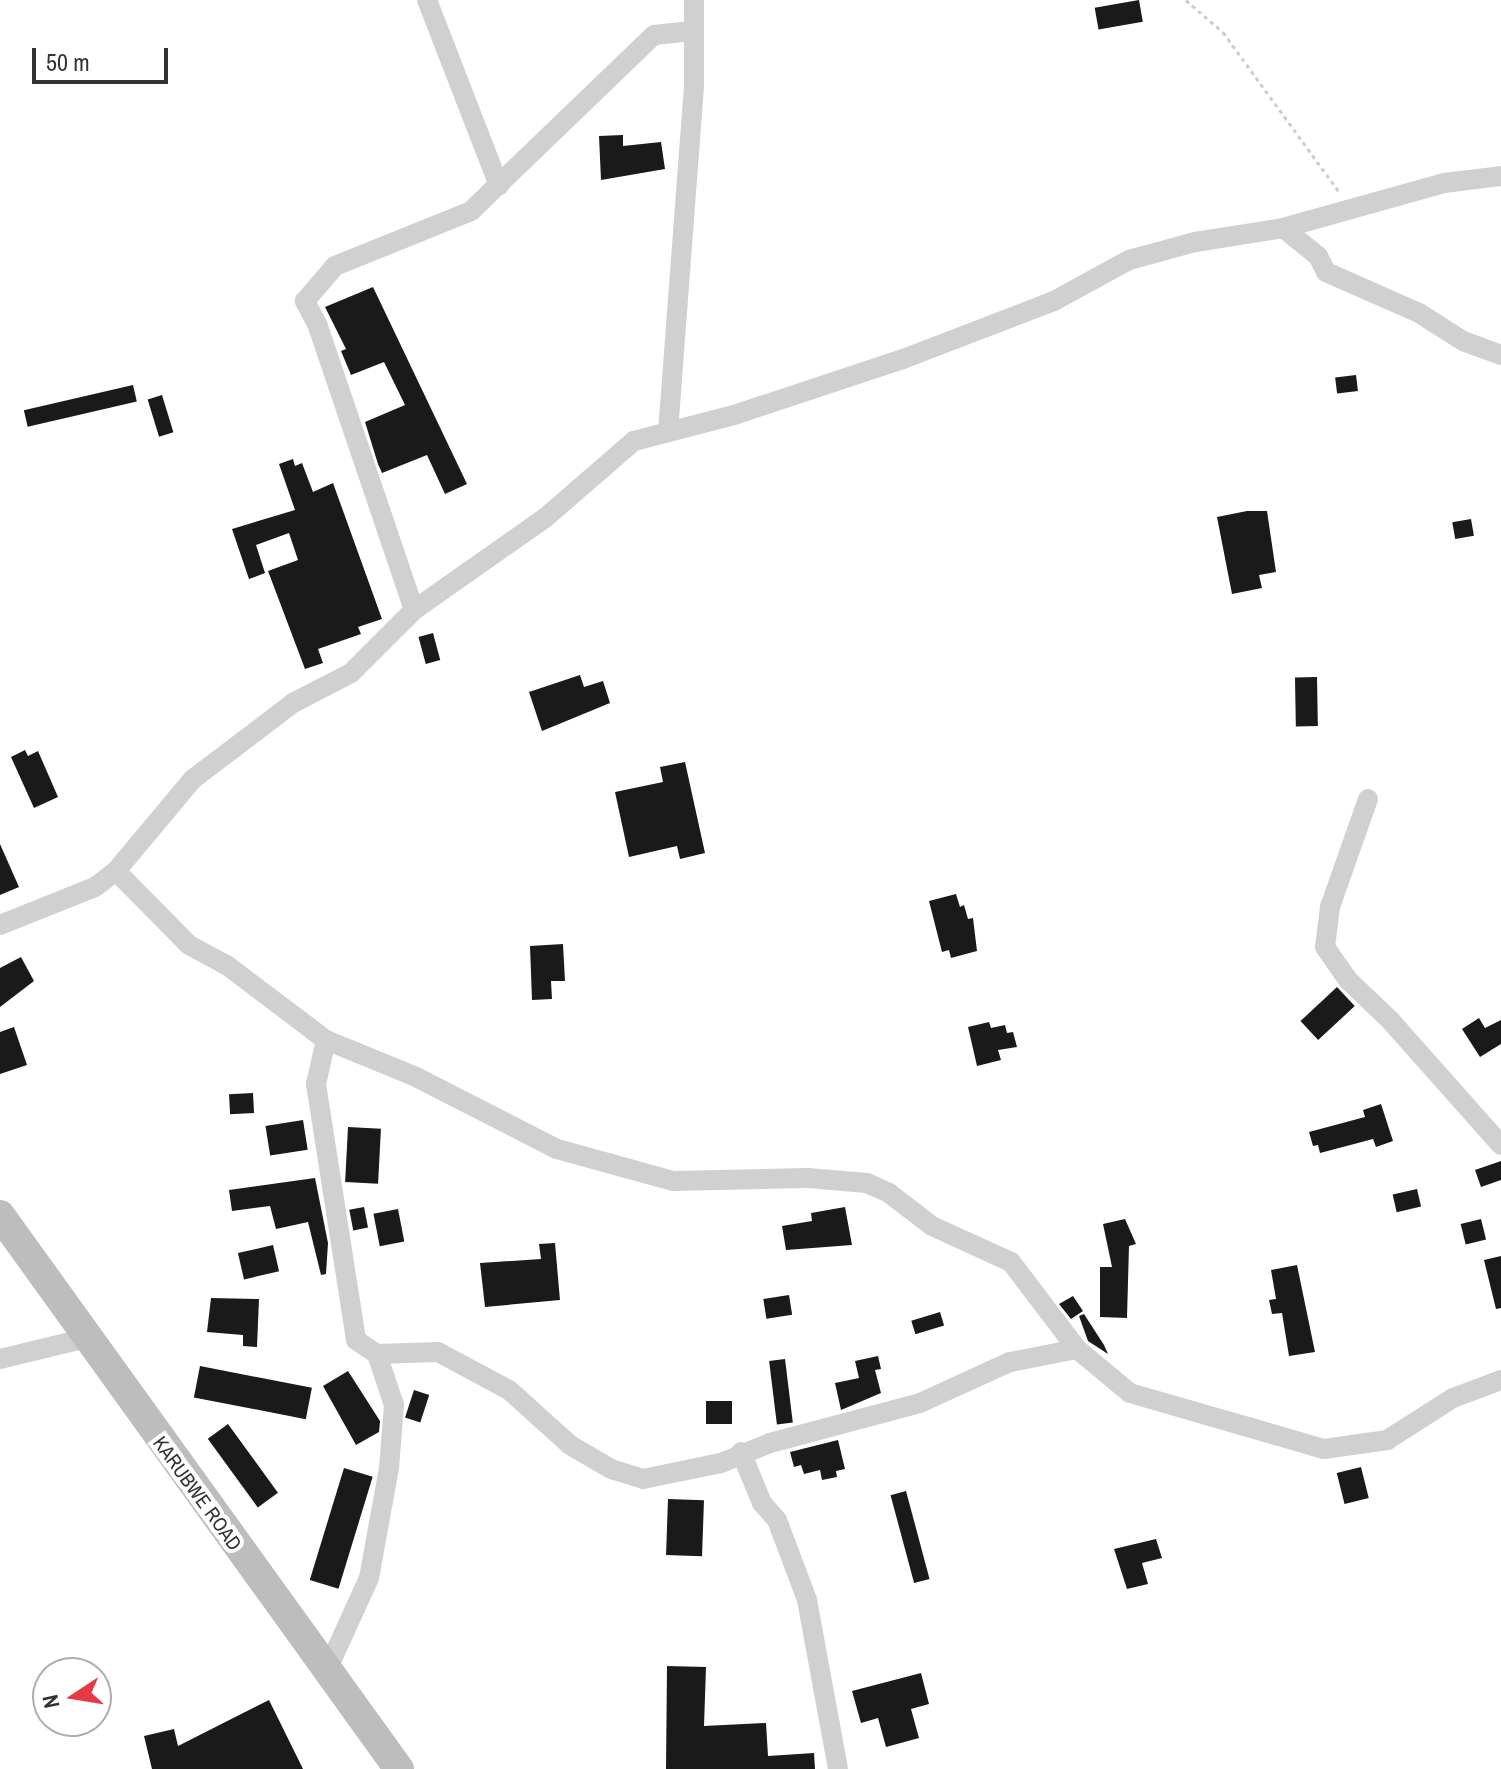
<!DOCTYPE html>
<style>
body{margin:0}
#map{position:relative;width:1501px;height:1769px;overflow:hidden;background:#fff;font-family:"Archivo Narrow",sans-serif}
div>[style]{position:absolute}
.building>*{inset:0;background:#1a1a1a;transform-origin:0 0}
.path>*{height:3px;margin-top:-1.5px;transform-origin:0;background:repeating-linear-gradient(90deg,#cdcdcd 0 4px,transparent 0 8px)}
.street>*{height:20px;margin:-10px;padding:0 10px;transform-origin:10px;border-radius:10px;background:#d0d0d0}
.secondary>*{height:30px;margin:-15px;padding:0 15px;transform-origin:15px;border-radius:15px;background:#bdbdbd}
span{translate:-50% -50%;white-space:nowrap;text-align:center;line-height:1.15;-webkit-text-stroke:8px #fff;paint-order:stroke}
.street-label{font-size:20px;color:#333}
.north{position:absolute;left:32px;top:1657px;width:80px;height:80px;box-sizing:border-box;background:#fff;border:2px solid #adadad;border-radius:50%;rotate:258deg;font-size:22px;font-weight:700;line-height:32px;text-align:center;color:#333}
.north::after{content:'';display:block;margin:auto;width:28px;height:36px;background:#e63946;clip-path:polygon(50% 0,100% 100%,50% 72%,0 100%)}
.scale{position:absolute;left:32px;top:48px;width:136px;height:36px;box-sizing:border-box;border:4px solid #333;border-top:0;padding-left:10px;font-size:24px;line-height:28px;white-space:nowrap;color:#333;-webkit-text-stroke:6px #fff;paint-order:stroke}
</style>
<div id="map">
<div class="building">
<i style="left:1139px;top:0;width:22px;height:45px;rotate:80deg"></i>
<i style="clip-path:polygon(623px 135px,623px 146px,661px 142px,665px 169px,601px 180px,599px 136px)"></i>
<i style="clip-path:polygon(373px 287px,467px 484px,445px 494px,427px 455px,382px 473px,378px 464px,365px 422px,405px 405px,384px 362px,351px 375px,341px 351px,346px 349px,325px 307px)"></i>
<i style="left:1356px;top:375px;width:16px;height:21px;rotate:83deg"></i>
<i style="left:133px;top:385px;width:17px;height:112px;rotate:77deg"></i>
<i style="left:162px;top:395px;width:39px;height:15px;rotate:73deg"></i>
<i style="clip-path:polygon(293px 459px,295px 466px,302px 463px,313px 492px,333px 483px,382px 619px,358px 627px,361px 634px,318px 649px,323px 663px,305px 669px,268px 571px,298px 560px,289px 533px,256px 545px,265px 573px,249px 579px,232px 529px,295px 510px,279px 464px)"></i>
<i style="clip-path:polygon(1247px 511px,1267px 511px,1276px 572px,1259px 575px,1262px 588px,1232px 594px,1217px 517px)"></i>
<i style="left:1471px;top:519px;width:17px;height:19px;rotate:80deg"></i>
<i style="left:433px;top:633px;width:28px;height:15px;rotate:75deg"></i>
<i style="clip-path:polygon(580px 675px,584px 687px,603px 681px,610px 703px,542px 731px,529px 692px)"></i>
<i style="left:1317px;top:677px;width:49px;height:22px;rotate:89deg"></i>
<i style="clip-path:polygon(25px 750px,28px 756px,38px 751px,58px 797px,34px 808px,11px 757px)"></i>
<i style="clip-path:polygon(685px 762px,705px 853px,680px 859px,677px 846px,629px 857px,615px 792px,663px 782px,660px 767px)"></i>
<i style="clip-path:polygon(0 844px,19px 887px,0 895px)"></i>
<i style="clip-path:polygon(956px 894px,960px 907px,964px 905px,968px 919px,973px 918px,977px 951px,951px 958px,949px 950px,942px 952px,929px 901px)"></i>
<i style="clip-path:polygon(563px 944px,565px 981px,551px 981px,552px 999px,532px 1000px,530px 946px)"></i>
<i style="clip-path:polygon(21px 957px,34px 981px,0 1007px,0 968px)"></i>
<i style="left:1337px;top:987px;width:26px;height:50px;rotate:47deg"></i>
<i style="clip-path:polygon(1479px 1018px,1485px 1028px,1501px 1020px,1501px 1044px,1480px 1057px,1462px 1029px)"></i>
<i style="clip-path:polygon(989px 1022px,991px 1028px,1005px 1025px,1007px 1033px,1013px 1032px,1017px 1047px,998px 1050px,1001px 1060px,977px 1066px,968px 1027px)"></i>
<i style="clip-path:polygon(14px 1027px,27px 1065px,0 1074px,0 1032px)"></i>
<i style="left:253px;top:1093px;width:20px;height:24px;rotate:87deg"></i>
<i style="clip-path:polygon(1381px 1104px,1393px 1141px,1376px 1147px,1373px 1139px,1320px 1153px,1318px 1145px,1313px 1146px,1309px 1132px,1365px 1117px,1363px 1110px)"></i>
<i style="left:303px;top:1120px;width:30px;height:38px;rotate:81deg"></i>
<i style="left:348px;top:1127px;width:33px;height:55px;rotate:3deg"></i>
<i style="clip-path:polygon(1501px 1161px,1501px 1180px,1481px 1187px,1475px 1170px)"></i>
<i style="clip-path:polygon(315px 1178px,328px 1243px,326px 1274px,321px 1275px,308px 1222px,276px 1229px,270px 1206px,232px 1211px,229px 1190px)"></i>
<i style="left:1417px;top:1189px;width:18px;height:25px;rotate:77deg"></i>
<i style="left:364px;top:1207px;width:21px;height:15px;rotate:79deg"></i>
<i style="clip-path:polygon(845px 1207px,852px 1245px,786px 1250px,782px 1226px,812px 1221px,811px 1213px)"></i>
<i style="left:398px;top:1209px;width:33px;height:25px;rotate:79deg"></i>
<i style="clip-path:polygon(1125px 1219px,1136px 1244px,1129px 1246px,1127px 1318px,1100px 1317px,1100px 1267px,1112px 1267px,1103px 1224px)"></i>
<i style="left:1481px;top:1219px;width:21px;height:21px;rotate:76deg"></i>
<i style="clip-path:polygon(555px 1243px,560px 1300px,485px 1307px,480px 1263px,541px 1259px,539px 1244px)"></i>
<i style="left:273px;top:1245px;width:27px;height:36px;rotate:77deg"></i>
<i style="clip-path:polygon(1501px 1256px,1501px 1308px,1496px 1309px,1484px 1260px)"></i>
<i style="clip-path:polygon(1297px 1265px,1315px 1352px,1289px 1356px,1282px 1313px,1272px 1314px,1269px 1300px,1276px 1299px,1271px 1270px)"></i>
<i style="left:789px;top:1295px;width:20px;height:26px;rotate:81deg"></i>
<i style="clip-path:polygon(1073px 1296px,1083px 1311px,1071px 1319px,1059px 1304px)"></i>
<i style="clip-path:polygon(211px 1298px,259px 1299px,257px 1347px,243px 1346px,243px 1335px,207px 1332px)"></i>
<i style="left:940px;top:1312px;width:14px;height:30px;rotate:73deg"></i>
<i style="clip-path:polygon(1084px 1314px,1104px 1345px,1108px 1354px,1088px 1341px,1079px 1316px)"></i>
<i style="clip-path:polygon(878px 1356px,881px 1369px,875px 1370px,881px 1393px,841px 1410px,835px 1383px,859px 1378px,855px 1361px)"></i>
<i style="left:785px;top:1359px;width:64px;height:16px;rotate:83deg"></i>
<i style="left:200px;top:1366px;width:114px;height:32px;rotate:11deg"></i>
<i style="clip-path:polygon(348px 1371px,380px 1421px,379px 1432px,356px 1445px,323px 1386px)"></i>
<i style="left:414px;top:1390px;width:16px;height:29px;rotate:18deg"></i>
<i style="left:706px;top:1401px;width:26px;height:23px"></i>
<i style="left:228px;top:1424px;width:85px;height:25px;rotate:54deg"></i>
<i style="clip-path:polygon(838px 1440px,845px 1469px,836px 1471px,837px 1477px,822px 1480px,820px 1470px,804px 1474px,801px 1465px,794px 1467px,790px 1452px)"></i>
<i style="left:1361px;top:1467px;width:32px;height:25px;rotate:76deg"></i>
<i style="left:344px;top:1468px;width:30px;height:117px;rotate:17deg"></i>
<i style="left:906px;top:1491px;width:91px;height:16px;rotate:75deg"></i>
<i style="left:668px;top:1499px;width:36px;height:56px;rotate:2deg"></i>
<i style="clip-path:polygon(1156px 1539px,1162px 1558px,1142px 1563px,1148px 1584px,1127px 1589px,1114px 1549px)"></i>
<i style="clip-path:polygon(667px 1666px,706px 1667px,704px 1726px,766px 1723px,768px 1756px,814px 1753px,815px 1769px,666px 1769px)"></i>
<i style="clip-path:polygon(921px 1673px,929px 1704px,911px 1709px,919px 1738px,886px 1747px,878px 1718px,861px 1723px,852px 1691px)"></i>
<i style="clip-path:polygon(269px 1700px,303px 1769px,152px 1769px,144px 1736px,174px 1729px,178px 1746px)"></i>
</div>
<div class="path">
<i style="left:1186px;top:0;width:49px;rotate:40.9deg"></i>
<i style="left:1223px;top:32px;width:199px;rotate:54deg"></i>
</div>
<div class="street">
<i style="left:427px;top:0;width:199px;rotate:68.8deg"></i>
<i style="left:1283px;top:228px;width:45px;rotate:38.7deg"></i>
<i style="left:1318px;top:256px;width:18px;rotate:63deg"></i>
<i style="left:1326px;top:272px;width:102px;rotate:23.8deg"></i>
<i style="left:1419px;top:313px;width:52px;rotate:32.5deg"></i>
<i style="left:1463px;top:341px;width:40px;rotate:20.2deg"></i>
<i style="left:668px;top:432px;width:349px;rotate:-85.7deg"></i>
<i style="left:694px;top:84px;width:84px;rotate:-90deg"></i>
<i style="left:414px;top:610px;width:302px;rotate:-108.7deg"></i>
<i style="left:317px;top:324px;width:26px;rotate:-118deg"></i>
<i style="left:305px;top:301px;width:46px;rotate:-49.4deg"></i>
<i style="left:335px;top:266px;width:147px;rotate:-22deg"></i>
<i style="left:471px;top:211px;width:254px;rotate:-43.9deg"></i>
<i style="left:654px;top:35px;width:38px;rotate:-6deg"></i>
<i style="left:1368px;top:799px;width:114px;rotate:109.4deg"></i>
<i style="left:1330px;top:907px;width:40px;rotate:97.1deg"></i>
<i style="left:1325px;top:947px;width:40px;rotate:55.1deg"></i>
<i style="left:1348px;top:980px;width:58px;rotate:43.6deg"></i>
<i style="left:1390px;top:1020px;width:167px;rotate:48.4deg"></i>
<i style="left:116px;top:871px;width:104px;rotate:45.4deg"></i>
<i style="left:189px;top:945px;width:44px;rotate:28.3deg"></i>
<i style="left:228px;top:966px;width:123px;rotate:37.1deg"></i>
<i style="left:326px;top:1040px;width:97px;rotate:22.3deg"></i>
<i style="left:416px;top:1077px;width:158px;rotate:27.1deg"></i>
<i style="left:557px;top:1149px;width:120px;rotate:15.4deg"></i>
<i style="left:673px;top:1181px;width:135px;rotate:-1.3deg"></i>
<i style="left:808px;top:1178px;width:59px;rotate:4.8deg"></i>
<i style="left:867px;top:1183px;width:24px;rotate:24deg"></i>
<i style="left:889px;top:1193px;width:54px;rotate:37.5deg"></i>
<i style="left:932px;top:1226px;width:87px;rotate:24.5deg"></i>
<i style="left:1011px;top:1262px;width:109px;rotate:52.8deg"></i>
<i style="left:1077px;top:1349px;width:69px;rotate:39.7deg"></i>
<i style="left:1130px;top:1393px;width:202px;rotate:16.1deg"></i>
<i style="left:1324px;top:1449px;width:64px;rotate:-8.1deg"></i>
<i style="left:1387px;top:1440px;width:78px;rotate:-32.5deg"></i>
<i style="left:1453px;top:1398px;width:51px;rotate:-20.6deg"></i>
<i style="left:0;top:925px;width:102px;rotate:-21.8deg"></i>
<i style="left:95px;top:887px;width:26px;rotate:-37deg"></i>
<i style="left:116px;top:871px;width:120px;rotate:-50.1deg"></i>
<i style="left:193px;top:779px;width:126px;rotate:-37.2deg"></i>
<i style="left:293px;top:703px;width:65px;rotate:-27.3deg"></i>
<i style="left:351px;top:673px;width:89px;rotate:-45deg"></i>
<i style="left:414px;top:610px;width:160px;rotate:-35.1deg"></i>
<i style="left:545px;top:518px;width:118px;rotate:-40.9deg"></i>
<i style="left:634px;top:441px;width:103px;rotate:-14.6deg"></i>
<i style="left:734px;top:415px;width:178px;rotate:-18.3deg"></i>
<i style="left:903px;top:359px;width:162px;rotate:-21deg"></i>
<i style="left:1054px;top:301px;width:85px;rotate:-28.7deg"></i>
<i style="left:1129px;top:260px;width:68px;rotate:-15.3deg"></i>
<i style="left:1195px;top:242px;width:89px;rotate:-9deg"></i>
<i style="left:1283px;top:228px;width:167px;rotate:-15.6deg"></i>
<i style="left:1444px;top:183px;width:57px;rotate:-7deg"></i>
<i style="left:326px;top:1040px;width:45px;rotate:102.8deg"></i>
<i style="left:316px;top:1084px;width:259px;rotate:81.1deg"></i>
<i style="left:356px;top:1340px;width:25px;rotate:34deg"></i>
<i style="left:377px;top:1354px;width:54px;rotate:71.6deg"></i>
<i style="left:394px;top:1405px;width:63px;rotate:94.5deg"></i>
<i style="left:389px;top:1468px;width:112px;rotate:100.3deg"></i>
<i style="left:369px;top:1578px;width:101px;rotate:114.5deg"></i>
<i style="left:377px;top:1354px;width:61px;rotate:-1.9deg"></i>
<i style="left:438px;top:1352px;width:81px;rotate:28.2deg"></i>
<i style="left:509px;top:1390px;width:82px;rotate:42deg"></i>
<i style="left:570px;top:1445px;width:48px;rotate:30.3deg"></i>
<i style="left:611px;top:1469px;width:34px;rotate:17deg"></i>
<i style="left:643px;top:1479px;width:80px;rotate:-11.6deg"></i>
<i style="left:721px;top:1463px;width:53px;rotate:-22.2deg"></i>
<i style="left:770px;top:1443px;width:155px;rotate:-14.9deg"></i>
<i style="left:920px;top:1403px;width:99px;rotate:-24.5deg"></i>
<i style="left:1010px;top:1362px;width:68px;rotate:-11deg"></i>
<i style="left:0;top:1359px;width:89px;rotate:-13.7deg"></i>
<i style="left:741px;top:1452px;width:55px;rotate:67.6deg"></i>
<i style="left:762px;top:1503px;width:23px;rotate:49deg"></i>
<i style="left:777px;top:1520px;width:85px;rotate:69.4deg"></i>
<i style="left:807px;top:1600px;width:172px;rotate:79.6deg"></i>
</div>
<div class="secondary">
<i style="left:0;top:1215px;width:683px;rotate:54.24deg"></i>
</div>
<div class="street-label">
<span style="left:198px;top:1493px;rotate:54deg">KARUBWE ROAD</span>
</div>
<div class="north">N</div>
<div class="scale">50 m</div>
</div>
